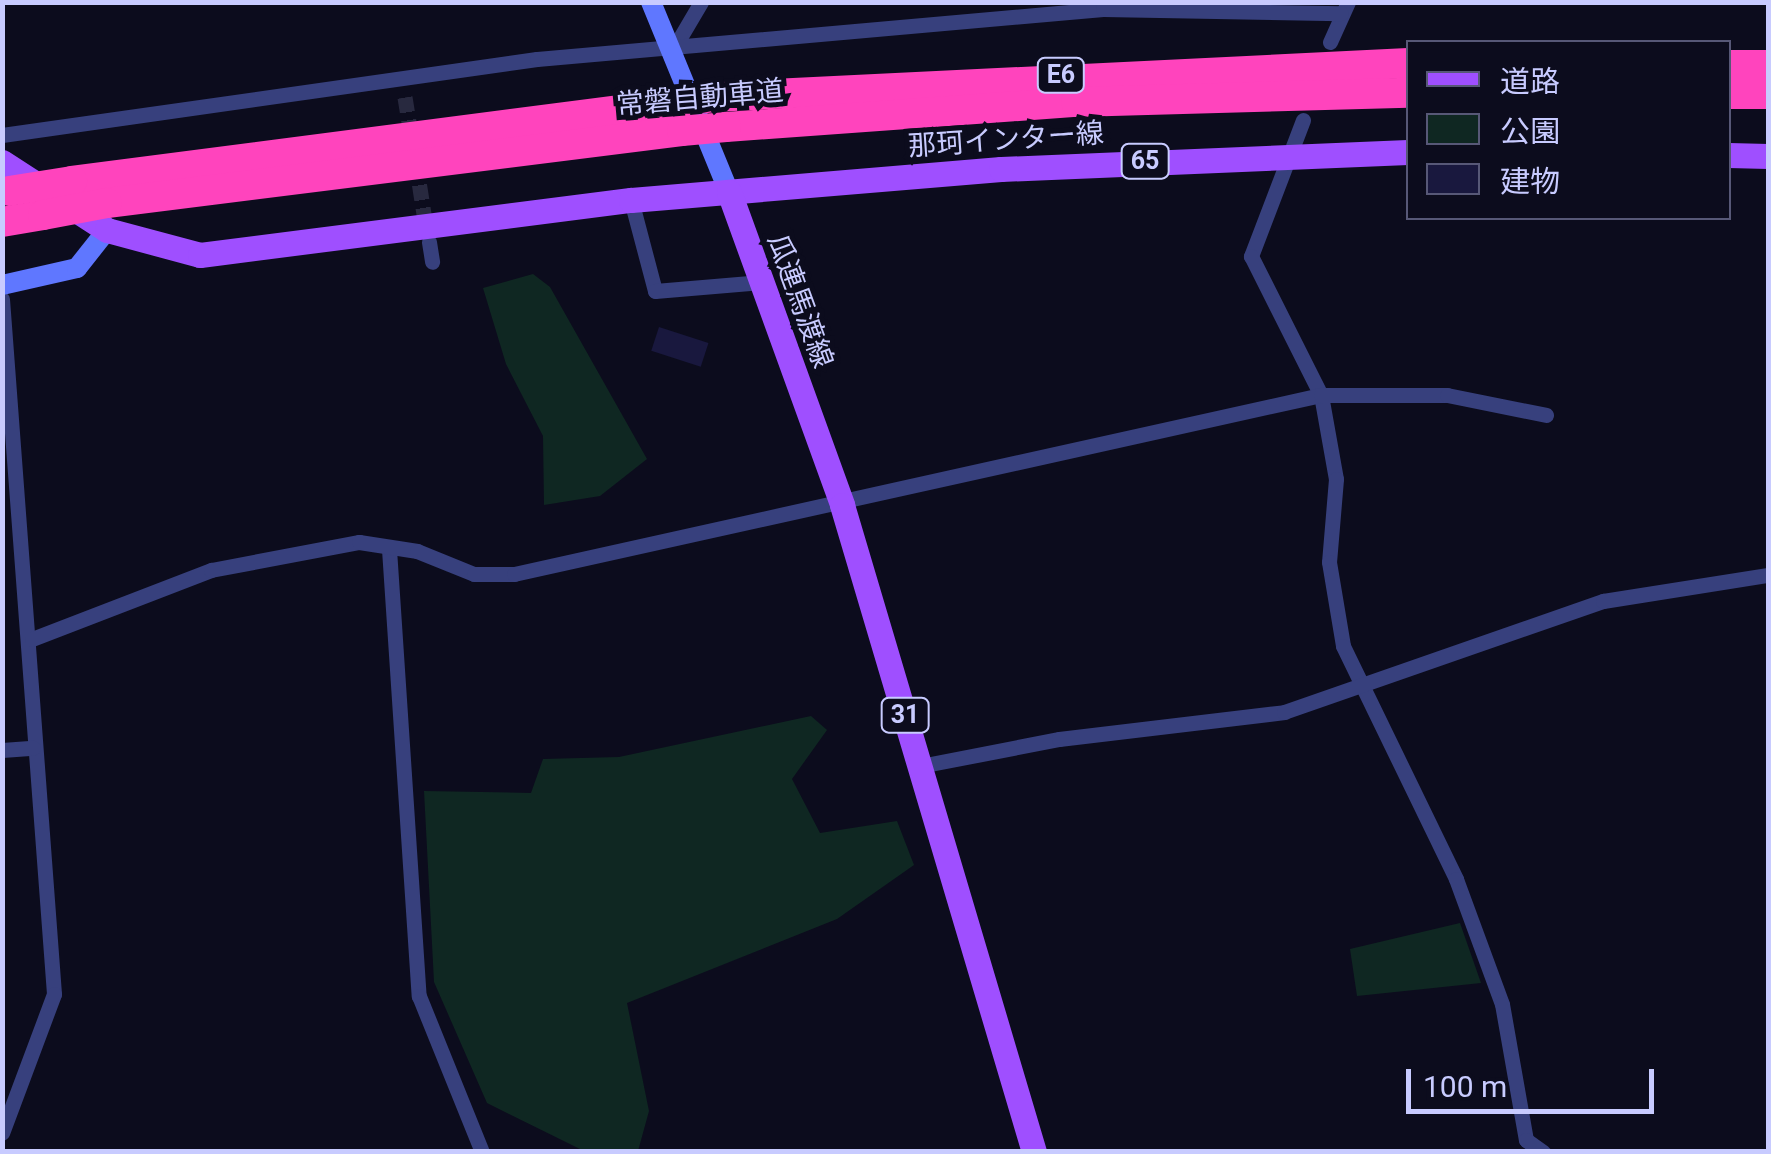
<!DOCTYPE html>
<meta charset="utf-8">
<style>
body{margin:0}
#map{position:relative;width:1771px;height:1154px;overflow:hidden;background:#0c0c1d;font-family:Roboto,"Noto Sans JP",sans-serif}
div>[style]{position:absolute}
.green>*{inset:0;background:#0f2722}
.building>*{inset:0;background:#19183e;transform-origin:0 0}
.street-tunnel>*{height:15px;margin-top:-7.5px;transform-origin:0;background:repeating-linear-gradient(90deg,#28293f 0 15px,transparent 0 23px)}
.street>*{height:15px;margin:-7.5px;padding:0 7.5px;transform-origin:7.5px;border-radius:7.5px;background:#37407d}
.secondary>*{height:20px;margin:-10px;padding:0 10px;transform-origin:10px;border-radius:10px;background:#5f77ff}
.primary>*{height:25px;margin:-12.5px;padding:0 12.5px;transform-origin:12.5px;border-radius:12.5px;background:#9f4fff}
.highway>*{height:30px;margin:-15px;padding:0 15px;transform-origin:15px;border-radius:15px;background:#ff44bd}
.highway-bridge>*{height:30px;margin:-15px;padding:0 15px;transform-origin:15px;border-radius:15px;background:#ff44bd}
span{translate:-50% -50%;white-space:nowrap;text-align:center;line-height:1.15;-webkit-text-stroke:10px #0c0c1d;paint-order:stroke}
.shield-label span{padding:2px 8px;background:#0c0c1d;border:2px solid;border-radius:8px;-webkit-text-stroke-width:0}
.shield-label{font-size:25px;color:#c8cbff;font-weight:700}
.street-label{font-size:28px;color:#c8cbff}
.frame{position:absolute;inset:0;border:5px solid #c8cbff;pointer-events:none}
.legend{position:absolute;left:1406px;top:40px;width:325px;height:180px;box-sizing:border-box;background:#0c0c1d;border:2px solid #575877;margin:0;padding:12px 18px;list-style:none;font-size:30px;color:#c8cbff}
.legend li{display:flex;align-items:center;gap:20px;height:50px}
.legend b{width:50px;border:2px solid #575877}
.scale{position:absolute;left:1406px;top:1069px;width:248px;height:45px;box-sizing:border-box;border:5px solid #c8cbff;border-top:0;padding-left:12px;font-size:30px;line-height:35px;white-space:nowrap;color:#c8cbff;-webkit-text-stroke:8px #0c0c1d;paint-order:stroke}
</style>
<div id="map">
<div class="green">
<i style="clip-path:polygon(533px 274px,550px 287px,647px 459px,600px 496px,544px 505px,543px 436px,506px 364px,483px 288px)"></i>
<i style="clip-path:polygon(811px 716px,827px 730px,792px 779px,820px 833px,897px 821px,914px 865px,837px 919px,627px 1003px,649px 1111px,638px 1151px,584px 1151px,487px 1103px,434px 982px,424px 791px,531px 793px,543px 759px,619px 757px)"></i>
<i style="clip-path:polygon(1460px 923px,1481px 983px,1357px 996px,1350px 949px)"></i>
</div>
<div class="building">
<i style="left:659px;top:327px;width:52px;height:25px;rotate:18deg"></i>
</div>
<div class="street-tunnel">
<i style="left:405px;top:97px;width:44px;rotate:80.8deg"></i>
<i style="left:416px;top:162px;width:72px;rotate:81.2deg"></i>
</div>
<div class="street">
<i style="left:1330px;top:42px;width:44px;rotate:-65.8deg"></i>
<i style="left:671px;top:53px;width:59px;rotate:-59.5deg"></i>
<i style="left:1303px;top:120px;width:146px;rotate:110.9deg"></i>
<i style="left:1251px;top:256px;width:156px;rotate:63.3deg"></i>
<i style="left:1321px;top:395px;width:85px;rotate:79.9deg"></i>
<i style="left:1336px;top:479px;width:83px;rotate:94.8deg"></i>
<i style="left:1329px;top:562px;width:85px;rotate:80.5deg"></i>
<i style="left:1343px;top:646px;width:259px;rotate:64.1deg"></i>
<i style="left:1456px;top:879px;width:133px;rotate:69.8deg"></i>
<i style="left:1502px;top:1004px;width:138px;rotate:80deg"></i>
<i style="left:1526px;top:1140px;width:21px;rotate:35deg"></i>
<i style="left:2px;top:135px;width:540px;rotate:-8.09deg"></i>
<i style="left:537px;top:59px;width:568px;rotate:-5.05deg"></i>
<i style="left:1103px;top:9px;width:238px;rotate:1deg"></i>
<i style="left:631px;top:200px;width:94px;rotate:75.2deg"></i>
<i style="left:655px;top:291px;width:107px;rotate:-4.8deg"></i>
<i style="left:429px;top:242px;width:20px;rotate:81deg"></i>
<i style="left:2px;top:299px;width:697px;rotate:85.72deg"></i>
<i style="left:54px;top:994px;width:148px;rotate:110.5deg"></i>
<i style="left:389px;top:549px;width:448px;rotate:86.2deg"></i>
<i style="left:419px;top:996px;width:168px;rotate:68deg"></i>
<i style="left:32px;top:639px;width:192px;rotate:-21.1deg"></i>
<i style="left:211px;top:570px;width:151px;rotate:-10.7deg"></i>
<i style="left:359px;top:542px;width:59px;rotate:8.8deg"></i>
<i style="left:417px;top:551px;width:61px;rotate:22deg"></i>
<i style="left:474px;top:574px;width:40px"></i>
<i style="left:514px;top:574px;width:827px;rotate:-12.51deg"></i>
<i style="left:1321px;top:395px;width:126px"></i>
<i style="left:1447px;top:395px;width:101px;rotate:11.4deg"></i>
<i style="left:2px;top:750px;width:31px;rotate:-4deg"></i>
<i style="left:920px;top:766px;width:142px;rotate:-11deg"></i>
<i style="left:1059px;top:739px;width:227px;rotate:-6.8deg"></i>
<i style="left:1284px;top:712px;width:338px;rotate:-19.2deg"></i>
<i style="left:1603px;top:601px;width:167px;rotate:-9deg"></i>
</div>
<div class="secondary">
<i style="left:651px;top:2px;width:205px;rotate:67.7deg"></i>
<i style="left:2px;top:285px;width:77px;rotate:-12.8deg"></i>
<i style="left:77px;top:268px;width:48px;rotate:-51.7deg"></i>
</div>
<div class="primary">
<i style="left:1728px;top:155px;width:40px;rotate:1.4deg"></i>
<i style="left:2px;top:162px;width:125px;rotate:32.9deg"></i>
<i style="left:107px;top:230px;width:96px;rotate:15deg"></i>
<i style="left:200px;top:255px;width:434px;rotate:-7.3deg"></i>
<i style="left:631px;top:200px;width:371px;rotate:-4.8deg"></i>
<i style="left:1001px;top:169px;width:407px;rotate:-2.4deg"></i>
<i style="left:729px;top:192px;width:333px;rotate:70.1deg"></i>
<i style="left:842px;top:505px;width:675px;rotate:73.47deg"></i>
</div>
<div class="highway">
<i style="left:1728px;top:65px;width:40px"></i>
<i style="left:1728px;top:94px;width:40px"></i>
<i style="left:713px;top:97px;width:696px;rotate:-2.8deg"></i>
<i style="left:726px;top:127px;width:351px;rotate:-4.1deg"></i>
<i style="left:1076px;top:102px;width:332px;rotate:-1.6deg"></i>
<i style="left:72px;top:181px;width:606px;rotate:-7.39deg"></i>
<i style="left:107px;top:203px;width:579px;rotate:-7.14deg"></i>
<i style="left:2px;top:222px;width:42px;rotate:-9.7deg"></i>
</div>
<div class="highway-bridge">
<i style="left:673px;top:103px;width:40px;rotate:-8.5deg"></i>
<i style="left:682px;top:131px;width:44px;rotate:-5.2deg"></i>
<i style="left:9px;top:191px;width:64px;rotate:-9deg"></i>
<i style="left:43px;top:215px;width:65px;rotate:-10.6deg"></i>
</div>
<div class="shield-label">
<span style="left:1061px;top:75px">E6</span>
<span style="left:1145px;top:161px">65</span>
<span style="left:905px;top:715px">31</span>
</div>
<div class="street-label">
<span style="left:700px;top:98px;rotate:-5deg">常磐自動車道</span>
<span style="left:1006px;top:140px;rotate:-4deg">那珂インター線</span>
<span style="left:800px;top:301px;rotate:70deg">瓜連馬渡線</span>
</div>
<div class="frame"></div>
<ul class="legend">
<li><b style="height:12px;background:#9f4fff"></b>道路</li>
<li><b style="height:28px;background:#0f2722"></b>公園</li>
<li><b style="height:28px;background:#19183e"></b>建物</li>
</ul>
<div class="scale">100 m</div>
</div>
